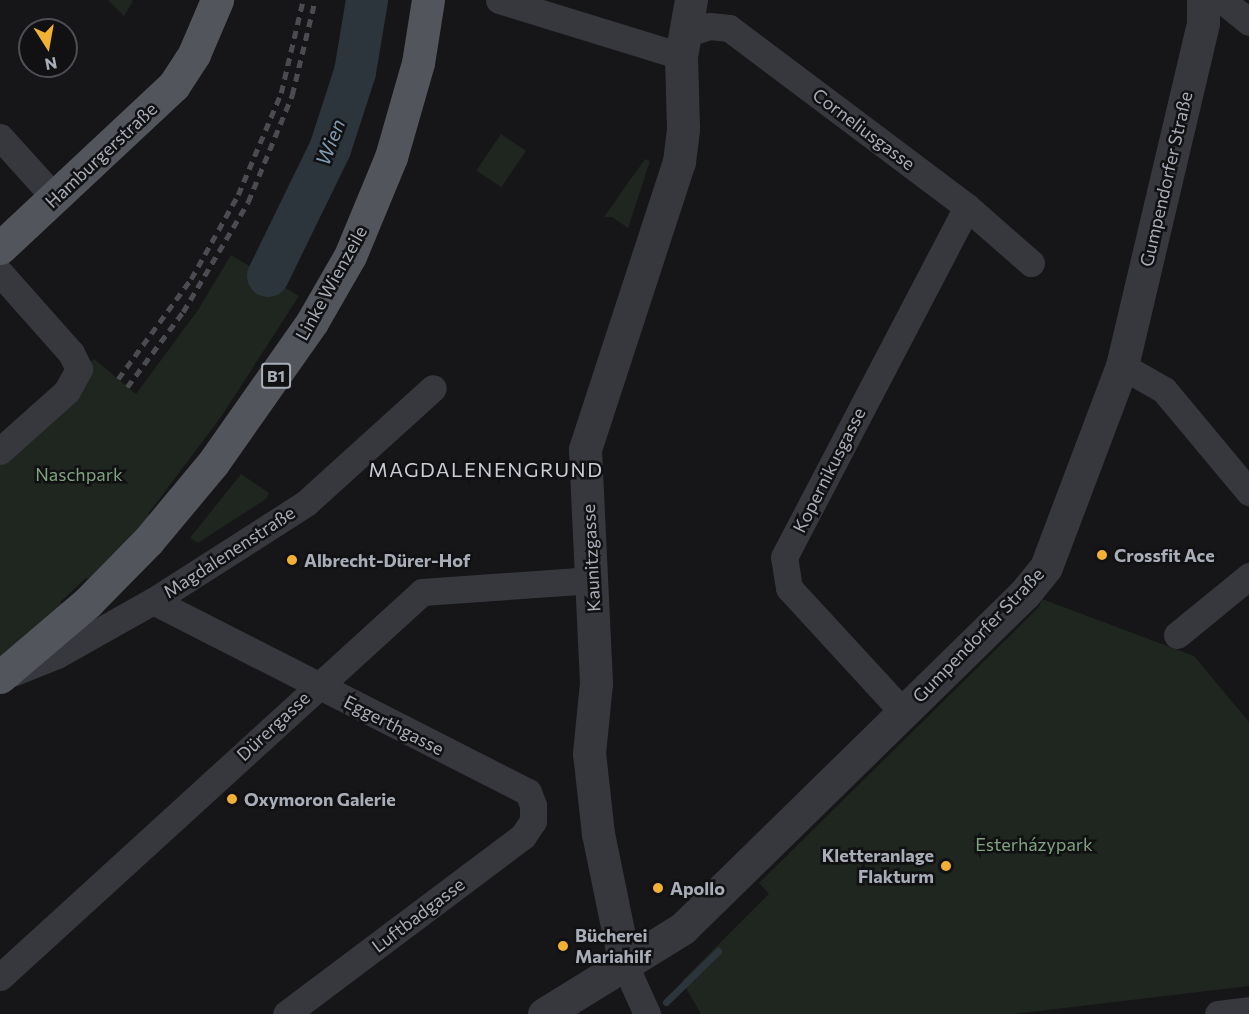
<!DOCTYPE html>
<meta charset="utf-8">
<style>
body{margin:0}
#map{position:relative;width:1249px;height:1014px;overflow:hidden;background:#161618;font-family:Commissioner,sans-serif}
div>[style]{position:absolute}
.green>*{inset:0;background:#1e261f;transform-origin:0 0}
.stream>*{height:7px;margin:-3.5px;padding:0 3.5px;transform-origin:3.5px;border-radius:3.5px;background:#2c353c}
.river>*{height:42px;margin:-21px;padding:0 21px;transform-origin:21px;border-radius:21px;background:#2c353c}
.minor>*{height:27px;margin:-13.5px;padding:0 13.5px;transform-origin:13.5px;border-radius:13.5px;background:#37383d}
.tertiary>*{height:33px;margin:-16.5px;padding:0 16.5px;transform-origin:16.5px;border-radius:16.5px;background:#37383d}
.primary>*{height:33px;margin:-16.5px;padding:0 16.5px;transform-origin:16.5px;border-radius:16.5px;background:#53555c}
.rail>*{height:4.5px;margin-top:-2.25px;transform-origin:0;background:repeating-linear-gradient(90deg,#4a4c52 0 8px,transparent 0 14px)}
.dots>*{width:16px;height:16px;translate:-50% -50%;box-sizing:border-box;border:3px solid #111113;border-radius:50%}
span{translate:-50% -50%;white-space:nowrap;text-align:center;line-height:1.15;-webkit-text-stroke:5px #111113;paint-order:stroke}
.shield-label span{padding:2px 4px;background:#111113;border:2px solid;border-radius:4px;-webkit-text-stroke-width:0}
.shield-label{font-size:16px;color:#a8adb8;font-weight:700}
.street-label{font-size:18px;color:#a8adb8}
.park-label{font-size:18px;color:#7fa381}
.poi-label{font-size:18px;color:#a8adb8;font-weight:700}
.left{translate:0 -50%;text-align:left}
.right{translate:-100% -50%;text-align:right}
.water-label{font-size:20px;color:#7f9bb3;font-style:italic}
.neighbourhood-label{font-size:20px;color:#c9ccd4;letter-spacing:1.5px}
.north{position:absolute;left:18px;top:18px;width:60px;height:60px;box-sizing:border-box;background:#111113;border:2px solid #4d4f55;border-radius:50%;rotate:169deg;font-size:16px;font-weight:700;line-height:24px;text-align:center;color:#a8adb8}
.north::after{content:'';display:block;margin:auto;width:21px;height:27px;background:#f2b134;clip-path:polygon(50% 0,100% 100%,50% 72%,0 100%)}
</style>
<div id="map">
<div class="green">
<i style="clip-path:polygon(108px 0,131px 0,133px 1px,124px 16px)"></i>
<i style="left:501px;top:134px;width:30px;height:44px;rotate:34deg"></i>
<i style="clip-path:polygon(645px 159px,650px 161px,628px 228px,612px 217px,604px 217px)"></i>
<i style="clip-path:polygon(231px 255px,299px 296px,221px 417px,148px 514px,150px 516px,89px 580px,86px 578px,60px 602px,64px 606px,0 659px,0 438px,94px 359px,136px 394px,198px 310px)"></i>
<i style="clip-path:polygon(241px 474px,269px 493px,266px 499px,198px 543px,190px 538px)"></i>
<i style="clip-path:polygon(1042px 599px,1194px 656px,1249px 722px,1249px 986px,1014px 1014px,701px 1014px,682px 981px,769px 894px,759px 883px,1039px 607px)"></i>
</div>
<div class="stream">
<i style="left:666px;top:1002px;width:73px;rotate:-44.4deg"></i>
</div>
<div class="river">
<i style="left:268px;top:276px;width:141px;rotate:-64deg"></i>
<i style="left:330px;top:149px;width:81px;rotate:-72deg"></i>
<i style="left:355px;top:72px;width:73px;rotate:-80.5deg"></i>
</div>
<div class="minor">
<i style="left:499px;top:0;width:190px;rotate:17.1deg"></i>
<i style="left:1222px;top:0;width:35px;rotate:39deg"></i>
<i style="left:685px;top:34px;width:26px;rotate:-18deg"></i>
<i style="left:710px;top:26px;width:19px;rotate:6deg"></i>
<i style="left:729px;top:28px;width:298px;rotate:36.9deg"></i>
<i style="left:967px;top:207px;width:85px;rotate:41.2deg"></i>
<i style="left:0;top:137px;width:84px;rotate:47.9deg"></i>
<i style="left:0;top:273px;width:107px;rotate:48.4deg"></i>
<i style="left:71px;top:353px;width:18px;rotate:63deg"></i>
<i style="left:79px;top:369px;width:25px;rotate:119deg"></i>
<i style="left:67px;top:391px;width:90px;rotate:138.2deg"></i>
<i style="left:1122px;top:366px;width:48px;rotate:29.7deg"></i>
<i style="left:1164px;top:390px;width:133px;rotate:50.2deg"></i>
<i style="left:153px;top:601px;width:421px;rotate:27deg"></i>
<i style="left:528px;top:792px;width:14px;rotate:69deg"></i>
<i style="left:533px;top:805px;width:16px;rotate:90deg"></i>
<i style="left:533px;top:821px;width:18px;rotate:124deg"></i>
<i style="left:523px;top:836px;width:296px;rotate:143.1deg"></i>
<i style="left:1177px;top:635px;width:93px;rotate:-39.3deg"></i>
<i style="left:12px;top:673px;width:48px;rotate:-21.8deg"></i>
<i style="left:57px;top:655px;width:110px;rotate:-29.4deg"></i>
<i style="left:153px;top:601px;width:182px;rotate:-32.6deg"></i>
<i style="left:306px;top:503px;width:171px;rotate:-42.2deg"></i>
<i style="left:903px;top:712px;width:168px;rotate:-132.6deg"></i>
<i style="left:789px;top:588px;width:31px;rotate:-99deg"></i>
<i style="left:784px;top:557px;width:395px;rotate:-62.4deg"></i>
<i style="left:625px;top:965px;width:54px;rotate:65.8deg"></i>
<i style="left:0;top:977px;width:571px;rotate:-42.37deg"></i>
<i style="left:422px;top:592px;width:171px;rotate:-4deg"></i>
<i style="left:1218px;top:1014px;width:31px;rotate:-7deg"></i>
</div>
<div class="tertiary">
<i style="left:625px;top:965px;width:134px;rotate:-101.6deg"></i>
<i style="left:598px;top:834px;width:81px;rotate:-96.3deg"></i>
<i style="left:589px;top:753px;width:70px;rotate:-84.3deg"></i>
<i style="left:596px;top:683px;width:234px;rotate:-92.7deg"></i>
<i style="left:585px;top:449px;width:302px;rotate:-71.9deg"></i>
<i style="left:679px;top:162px;width:34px;rotate:-83deg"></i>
<i style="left:683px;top:128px;width:72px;rotate:-91.6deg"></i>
<i style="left:681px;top:56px;width:57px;rotate:-79.9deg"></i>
<i style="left:544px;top:1014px;width:163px;rotate:-31.7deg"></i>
<i style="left:683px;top:928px;width:479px;rotate:-44.4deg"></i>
<i style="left:1025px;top:593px;width:33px;rotate:-51deg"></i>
<i style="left:1046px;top:567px;width:215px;rotate:-69.3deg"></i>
<i style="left:1122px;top:366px;width:352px;rotate:-76.7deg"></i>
<i style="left:1203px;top:23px;width:23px;rotate:-90deg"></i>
</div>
<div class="primary">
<i style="left:0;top:248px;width:238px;rotate:-43.1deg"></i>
<i style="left:174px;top:85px;width:37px;rotate:-57deg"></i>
<i style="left:194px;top:54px;width:59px;rotate:-66.9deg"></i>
<i style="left:0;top:677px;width:116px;rotate:-40.4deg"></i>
<i style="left:88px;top:602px;width:86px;rotate:-45.5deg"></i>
<i style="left:148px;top:541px;width:102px;rotate:-50.2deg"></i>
<i style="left:213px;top:463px;width:172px;rotate:-54.9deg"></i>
<i style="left:312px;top:322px;width:76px;rotate:-60.1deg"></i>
<i style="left:350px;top:256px;width:107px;rotate:-67.5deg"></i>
<i style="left:391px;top:157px;width:98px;rotate:-74deg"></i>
<i style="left:418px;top:63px;width:64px;rotate:-81deg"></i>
</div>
<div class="rail">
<i style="left:118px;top:379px;width:124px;rotate:-53.9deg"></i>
<i style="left:191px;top:279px;width:96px;rotate:-60.8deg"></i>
<i style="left:238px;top:195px;width:111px;rotate:-67.1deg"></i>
<i style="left:281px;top:93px;width:96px;rotate:-76.7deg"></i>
<i style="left:127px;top:387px;width:94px;rotate:-53.3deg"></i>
<i style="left:183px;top:312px;width:128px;rotate:-59.4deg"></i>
<i style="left:248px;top:202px;width:116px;rotate:-67.6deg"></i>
<i style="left:292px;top:95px;width:98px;rotate:-76.4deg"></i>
</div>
<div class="dots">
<i style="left:1102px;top:555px;background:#f2b134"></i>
<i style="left:292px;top:560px;background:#f2b134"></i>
<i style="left:232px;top:799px;background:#f2b134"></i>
<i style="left:946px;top:866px;background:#f2b134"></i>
<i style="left:658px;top:888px;background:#f2b134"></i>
<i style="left:563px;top:946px;background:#f2b134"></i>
</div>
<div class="shield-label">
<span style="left:276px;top:376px">B1</span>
</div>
<div class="street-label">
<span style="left:864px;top:129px;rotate:37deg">Corneliusgasse</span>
<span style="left:101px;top:155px;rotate:-43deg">Hamburgerstraße</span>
<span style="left:1166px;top:179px;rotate:-77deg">Gumpendorfer Straße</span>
<span style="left:331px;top:283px;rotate:-61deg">Linke Wienzeile</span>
<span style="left:829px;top:470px;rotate:-63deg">Kopernikusgasse</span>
<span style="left:229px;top:552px;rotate:-33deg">Magdalenenstraße</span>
<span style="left:591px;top:558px;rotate:-93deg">Kaunitzgasse</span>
<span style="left:978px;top:635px;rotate:-46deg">Gumpendorfer Straße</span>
<span style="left:394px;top:725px;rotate:27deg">Eggerthgasse</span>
<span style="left:273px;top:726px;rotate:-43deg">Dürergasse</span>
<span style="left:418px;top:915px;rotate:-37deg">Luftbadgasse</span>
</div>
<div class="park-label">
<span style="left:79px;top:474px">Naschpark</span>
<span style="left:1034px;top:844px">Esterházypark</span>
</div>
<div class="poi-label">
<span class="left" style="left:1114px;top:555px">Crossfit Ace</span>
<span class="left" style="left:304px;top:560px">Albrecht-Dürer-Hof</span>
<span class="left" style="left:244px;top:799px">Oxymoron Galerie</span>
<span class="right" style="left:934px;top:866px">Kletteranlage<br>Flakturm</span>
<span class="left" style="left:670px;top:888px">Apollo</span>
<span class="left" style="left:575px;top:946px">Bücherei<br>Mariahilf</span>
</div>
<div class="water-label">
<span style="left:330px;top:142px;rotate:-69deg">Wien</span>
</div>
<div class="neighbourhood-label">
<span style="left:486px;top:469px">MAGDALENENGRUND</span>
</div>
<div class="north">N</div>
</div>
